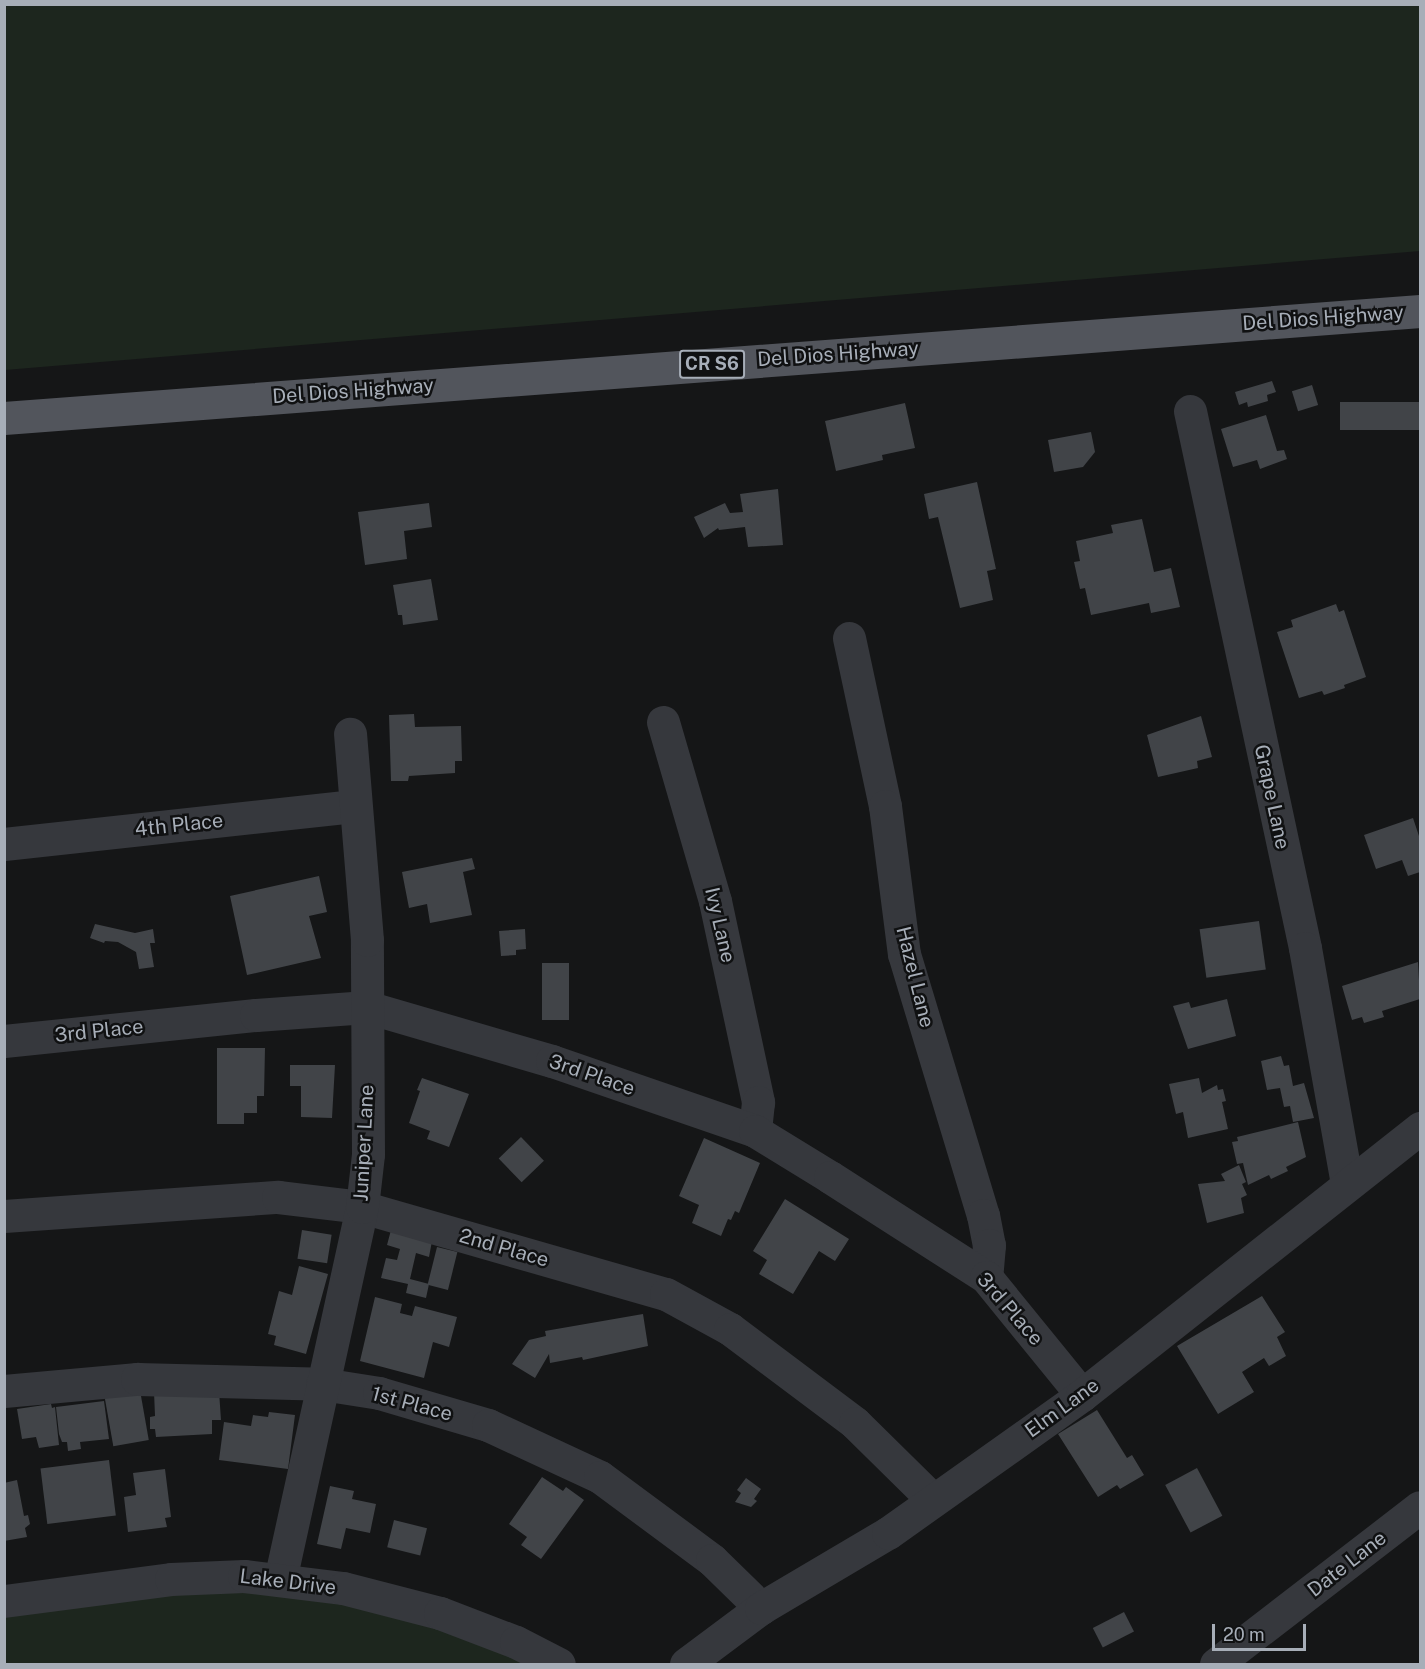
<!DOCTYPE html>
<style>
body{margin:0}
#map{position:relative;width:1425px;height:1669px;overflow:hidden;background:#151617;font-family:"Public Sans",sans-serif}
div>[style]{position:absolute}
.green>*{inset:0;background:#1d261e}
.building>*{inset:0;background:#414448;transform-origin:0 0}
.minor>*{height:33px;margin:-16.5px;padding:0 16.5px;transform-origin:16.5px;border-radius:16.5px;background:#36383d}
.major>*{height:33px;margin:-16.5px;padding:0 16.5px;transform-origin:16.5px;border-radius:16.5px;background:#52555c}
span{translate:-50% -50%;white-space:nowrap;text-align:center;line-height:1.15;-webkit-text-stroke:5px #101112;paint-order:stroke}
.shield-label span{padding:2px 4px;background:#101112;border:2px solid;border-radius:4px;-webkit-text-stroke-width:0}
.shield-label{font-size:18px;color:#a7aeb8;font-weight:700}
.street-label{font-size:20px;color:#a7aeb8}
.frame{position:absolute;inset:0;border:6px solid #a7aeb8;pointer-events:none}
.scale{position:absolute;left:1212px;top:1624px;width:94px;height:27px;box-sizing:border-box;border:3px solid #a7aeb8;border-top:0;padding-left:8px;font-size:18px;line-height:21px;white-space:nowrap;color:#a7aeb8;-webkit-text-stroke:4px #101112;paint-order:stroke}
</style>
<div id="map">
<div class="green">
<i style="clip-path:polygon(5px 4px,1420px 5px,1420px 251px,5px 370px)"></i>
<i style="clip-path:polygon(343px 1588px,559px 1664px,5px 1664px,5px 1601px)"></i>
</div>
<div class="building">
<i style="clip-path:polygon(1272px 381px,1276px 392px,1267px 395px,1268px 401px,1248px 407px,1247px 402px,1239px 405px,1235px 392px)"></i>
<i style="left:1312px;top:385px;width:21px;height:21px;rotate:73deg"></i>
<i style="left:1420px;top:402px;width:28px;height:80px;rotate:90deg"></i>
<i style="clip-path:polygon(905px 403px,915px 448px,882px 455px,883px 460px,836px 471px,825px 421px)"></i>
<i style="clip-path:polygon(1266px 415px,1277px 451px,1284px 450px,1287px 459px,1260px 469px,1257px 460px,1233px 467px,1221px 429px)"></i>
<i style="clip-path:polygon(1091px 432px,1095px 452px,1083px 467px,1054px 472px,1048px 440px)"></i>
<i style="clip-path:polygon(977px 482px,996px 569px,987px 571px,993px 600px,960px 608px,938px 517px,929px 519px,924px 494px)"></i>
<i style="clip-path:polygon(778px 489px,783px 545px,748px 547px,745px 527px,719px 530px,718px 528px,704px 538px,694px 517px,725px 503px,730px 513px,743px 512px,740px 494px)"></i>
<i style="clip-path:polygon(429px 503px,432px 527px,404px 531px,407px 559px,365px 565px,358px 512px)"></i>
<i style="clip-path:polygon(1142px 519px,1154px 572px,1171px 568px,1180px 607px,1151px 613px,1149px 603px,1091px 615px,1085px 588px,1080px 589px,1074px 562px,1080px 561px,1076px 541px,1113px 533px,1111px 525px)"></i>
<i style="clip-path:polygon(431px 579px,438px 620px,403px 625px,402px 615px,398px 615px,393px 585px)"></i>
<i style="clip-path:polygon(1336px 604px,1339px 612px,1344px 610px,1366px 677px,1344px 685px,1345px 688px,1324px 695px,1322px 691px,1299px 698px,1277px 632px,1293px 627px,1291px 620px)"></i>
<i style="clip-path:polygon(414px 714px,415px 727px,461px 726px,462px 761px,455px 761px,455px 773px,409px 776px,408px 781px,391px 781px,389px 715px)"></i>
<i style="clip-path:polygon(1201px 716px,1212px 757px,1197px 761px,1198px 768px,1158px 777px,1147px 735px)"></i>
<i style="clip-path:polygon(1413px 818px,1420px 839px,1420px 872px,1408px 876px,1402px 860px,1376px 869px,1364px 835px)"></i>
<i style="clip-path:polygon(472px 858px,475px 869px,463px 872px,472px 915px,430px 923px,427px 904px,409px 908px,402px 872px)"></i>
<i style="clip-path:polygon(319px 876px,327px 912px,309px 916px,321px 958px,247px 975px,230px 896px)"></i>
<i style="left:1259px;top:921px;width:49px;height:60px;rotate:82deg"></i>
<i style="clip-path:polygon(95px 924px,135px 933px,153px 929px,155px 943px,150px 943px,154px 967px,139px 969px,136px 952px,118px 942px,105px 941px,104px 943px,90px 938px)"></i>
<i style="clip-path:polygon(525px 929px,526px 949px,516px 950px,516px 955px,501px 956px,499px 931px)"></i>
<i style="clip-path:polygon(1418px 962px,1420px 999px,1382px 1011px,1384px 1017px,1364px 1023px,1362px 1017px,1352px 1020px,1342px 986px)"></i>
<i style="left:542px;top:963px;width:27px;height:57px"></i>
<i style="clip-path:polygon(1227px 999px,1236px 1036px,1188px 1049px,1173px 1006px,1189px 1002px,1191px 1008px)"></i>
<i style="clip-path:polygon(217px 1048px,265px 1048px,264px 1096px,257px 1096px,257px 1113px,244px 1113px,244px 1124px,217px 1124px)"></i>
<i style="clip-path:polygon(1281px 1056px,1284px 1066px,1289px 1065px,1293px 1086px,1304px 1083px,1314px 1118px,1293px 1122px,1290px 1106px,1284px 1107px,1280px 1088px,1267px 1090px,1261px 1061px)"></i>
<i style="clip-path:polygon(290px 1065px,335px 1065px,332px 1118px,301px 1117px,301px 1086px,290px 1086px)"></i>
<i style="clip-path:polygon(422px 1078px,469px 1094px,449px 1147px,427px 1139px,430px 1131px,409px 1123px,420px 1091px,417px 1090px)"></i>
<i style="clip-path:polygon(1199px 1078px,1202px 1093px,1217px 1085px,1218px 1090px,1223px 1089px,1226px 1101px,1222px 1102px,1228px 1129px,1188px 1138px,1183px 1112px,1176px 1114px,1169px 1084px)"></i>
<i style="clip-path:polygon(1298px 1122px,1306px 1157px,1286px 1167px,1288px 1171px,1271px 1179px,1269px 1175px,1248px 1185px,1243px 1163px,1237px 1164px,1232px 1142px,1238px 1141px,1237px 1137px)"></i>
<i style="left:521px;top:1137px;width:33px;height:31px;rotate:46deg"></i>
<i style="clip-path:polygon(704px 1138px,760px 1163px,739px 1213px,735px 1211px,731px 1220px,728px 1219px,721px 1236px,692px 1223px,699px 1205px,679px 1196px)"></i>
<i style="clip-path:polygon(1239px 1165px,1246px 1182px,1242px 1184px,1247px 1195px,1241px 1198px,1244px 1213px,1207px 1223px,1198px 1184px,1225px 1181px,1221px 1174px)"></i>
<i style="clip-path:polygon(785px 1199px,849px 1239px,835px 1261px,819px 1251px,793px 1294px,759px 1274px,767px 1260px,753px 1251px)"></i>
<i style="left:302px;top:1230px;width:30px;height:29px;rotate:9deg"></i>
<i style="clip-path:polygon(391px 1230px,432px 1241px,429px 1257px,416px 1253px,410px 1279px,429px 1284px,426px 1298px,406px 1293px,408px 1284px,381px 1278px,386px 1258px,397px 1260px,400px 1249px,387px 1245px)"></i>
<i style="left:437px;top:1247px;width:21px;height:39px;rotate:14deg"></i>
<i style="clip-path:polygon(299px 1266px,328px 1274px,306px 1354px,274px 1345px,276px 1336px,268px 1334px,279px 1291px,292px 1295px)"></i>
<i style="clip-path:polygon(1262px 1296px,1285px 1332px,1277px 1337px,1286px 1356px,1269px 1366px,1264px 1358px,1242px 1372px,1254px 1392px,1218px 1414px,1177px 1346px)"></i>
<i style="clip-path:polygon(375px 1297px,402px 1304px,400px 1313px,412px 1316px,415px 1306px,457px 1317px,449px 1347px,433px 1342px,424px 1378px,360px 1361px)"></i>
<i style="clip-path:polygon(643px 1314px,648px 1346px,583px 1360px,582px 1357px,550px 1363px,549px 1354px,535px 1378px,512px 1364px,529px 1340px,546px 1336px,545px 1331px)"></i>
<i style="left:138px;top:1379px;width:62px;height:36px;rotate:80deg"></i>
<i style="clip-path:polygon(219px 1391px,221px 1420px,212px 1420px,212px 1434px,156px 1437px,155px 1429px,150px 1429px,150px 1417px,155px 1416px,154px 1392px)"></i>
<i style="clip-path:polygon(104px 1401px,109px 1439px,80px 1442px,81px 1449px,68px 1451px,67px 1442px,62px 1442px,59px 1434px,56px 1407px)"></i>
<i style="clip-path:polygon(51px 1404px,52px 1408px,55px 1407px,59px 1445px,39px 1448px,36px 1437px,22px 1439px,17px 1409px)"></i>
<i style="clip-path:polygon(1097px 1410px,1127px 1458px,1132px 1455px,1144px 1475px,1120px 1489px,1117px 1485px,1098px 1497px,1058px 1434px)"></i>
<i style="clip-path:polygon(269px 1412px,295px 1415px,288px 1469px,219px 1460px,224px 1422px,251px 1426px,253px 1415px,268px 1417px)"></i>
<i style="left:109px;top:1460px;width:56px;height:69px;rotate:83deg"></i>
<i style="left:1197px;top:1468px;width:54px;height:36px;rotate:62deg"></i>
<i style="clip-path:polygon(165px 1469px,171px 1517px,165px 1518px,167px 1527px,128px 1532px,124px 1497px,136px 1495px,133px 1473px)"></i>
<i style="clip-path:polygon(542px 1477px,563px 1491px,566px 1487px,584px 1500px,541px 1559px,521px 1545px,527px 1537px,509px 1524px)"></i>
<i style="clip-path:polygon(746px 1478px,761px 1489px,754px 1499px,757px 1501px,751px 1507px,735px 1502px,741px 1493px,737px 1490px)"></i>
<i style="clip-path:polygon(17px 1480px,24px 1516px,28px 1515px,30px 1524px,25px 1528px,27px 1537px,4px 1541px,4px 1483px)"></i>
<i style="clip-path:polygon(330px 1486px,354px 1491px,352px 1499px,376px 1504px,370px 1533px,346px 1528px,341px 1549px,317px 1544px)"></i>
<i style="left:394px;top:1520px;width:34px;height:28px;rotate:14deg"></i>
<i style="left:1124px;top:1612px;width:22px;height:35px;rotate:63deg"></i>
</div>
<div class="minor">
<i style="left:1190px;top:411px;width:549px;rotate:77.91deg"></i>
<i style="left:1305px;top:948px;width:240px;rotate:79.9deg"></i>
<i style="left:849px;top:638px;width:172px;rotate:77.9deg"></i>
<i style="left:885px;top:806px;width:149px;rotate:82.7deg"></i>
<i style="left:904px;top:954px;width:273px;rotate:73.2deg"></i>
<i style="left:983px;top:1215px;width:31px;rotate:79deg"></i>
<i style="left:989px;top:1245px;width:32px;rotate:95deg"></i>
<i style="left:663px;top:722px;width:186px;rotate:73.8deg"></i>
<i style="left:715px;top:901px;width:206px;rotate:77.9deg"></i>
<i style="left:758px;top:1102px;width:29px;rotate:96deg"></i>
<i style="left:4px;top:844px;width:352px;rotate:-6.2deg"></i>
<i style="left:4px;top:1041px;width:253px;rotate:-5.9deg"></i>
<i style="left:256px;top:1015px;width:111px;rotate:-4.1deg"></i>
<i style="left:367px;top:1007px;width:193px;rotate:16.3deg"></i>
<i style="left:552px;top:1061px;width:215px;rotate:19deg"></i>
<i style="left:755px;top:1131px;width:88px;rotate:31.5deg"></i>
<i style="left:830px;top:1177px;width:185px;rotate:32.7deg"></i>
<i style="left:986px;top:1277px;width:152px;rotate:50.9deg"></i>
<i style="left:4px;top:1216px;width:275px;rotate:-4deg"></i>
<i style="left:278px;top:1197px;width:85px;rotate:6.8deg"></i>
<i style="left:362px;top:1207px;width:316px;rotate:16deg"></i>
<i style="left:666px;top:1294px;width:73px;rotate:28.7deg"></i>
<i style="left:730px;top:1329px;width:156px;rotate:36.9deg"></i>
<i style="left:855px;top:1423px;width:108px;rotate:44.6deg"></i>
<i style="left:4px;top:1391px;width:134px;rotate:-5.2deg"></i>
<i style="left:137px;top:1379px;width:185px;rotate:1.5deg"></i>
<i style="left:322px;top:1384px;width:58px;rotate:9deg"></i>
<i style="left:379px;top:1393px;width:114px;rotate:16.4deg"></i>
<i style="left:488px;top:1425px;width:123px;rotate:24.9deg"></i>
<i style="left:600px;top:1477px;width:139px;rotate:36.5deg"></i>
<i style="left:712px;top:1560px;width:69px;rotate:44.4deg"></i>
<i style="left:280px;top:1580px;width:382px;rotate:-77.6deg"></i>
<i style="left:362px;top:1207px;width:53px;rotate:-83.5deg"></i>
<i style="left:368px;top:1154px;width:214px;rotate:-90.3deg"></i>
<i style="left:367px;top:940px;width:207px;rotate:-94.7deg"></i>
<i style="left:4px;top:1601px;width:168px;rotate:-7.5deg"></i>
<i style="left:171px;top:1579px;width:73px;rotate:-2.4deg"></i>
<i style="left:244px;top:1576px;width:100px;rotate:6.9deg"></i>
<i style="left:343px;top:1588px;width:100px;rotate:14.5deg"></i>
<i style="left:440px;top:1613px;width:81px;rotate:20.9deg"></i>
<i style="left:516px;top:1642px;width:48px;rotate:27.1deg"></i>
<i style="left:686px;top:1664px;width:94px;rotate:-36.7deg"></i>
<i style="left:761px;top:1608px;width:147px;rotate:-30.6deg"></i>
<i style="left:888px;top:1533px;width:238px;rotate:-35.4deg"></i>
<i style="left:1082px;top:1395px;width:431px;rotate:-38.3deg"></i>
<i style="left:1216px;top:1664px;width:257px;rotate:-37.6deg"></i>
</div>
<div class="major">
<i style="left:4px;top:418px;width:1420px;rotate:-4.32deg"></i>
</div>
<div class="shield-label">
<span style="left:712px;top:364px">CR S6</span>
</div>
<div class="street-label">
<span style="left:1323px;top:318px;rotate:-4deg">Del Dios Highway</span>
<span style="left:838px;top:354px;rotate:-4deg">Del Dios Highway</span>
<span style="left:353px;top:391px;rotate:-4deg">Del Dios Highway</span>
<span style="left:1272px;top:797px;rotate:78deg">Grape Lane</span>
<span style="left:179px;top:825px;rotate:-6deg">4th Place</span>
<span style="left:720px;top:925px;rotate:77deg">Ivy Lane</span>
<span style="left:915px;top:977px;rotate:76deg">Hazel Lane</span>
<span style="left:99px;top:1031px;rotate:-6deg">3rd Place</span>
<span style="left:592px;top:1075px;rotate:19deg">3rd Place</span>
<span style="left:364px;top:1143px;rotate:-87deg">Juniper Lane</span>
<span style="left:504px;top:1248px;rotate:16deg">2nd Place</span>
<span style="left:1010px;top:1309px;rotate:49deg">3rd Place</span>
<span style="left:412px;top:1404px;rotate:15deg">1st Place</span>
<span style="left:1062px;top:1408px;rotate:-36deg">Elm Lane</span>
<span style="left:1347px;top:1564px;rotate:-38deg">Date Lane</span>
<span style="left:288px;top:1582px;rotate:7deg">Lake Drive</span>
</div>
<div class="frame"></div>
<div class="scale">20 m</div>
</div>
